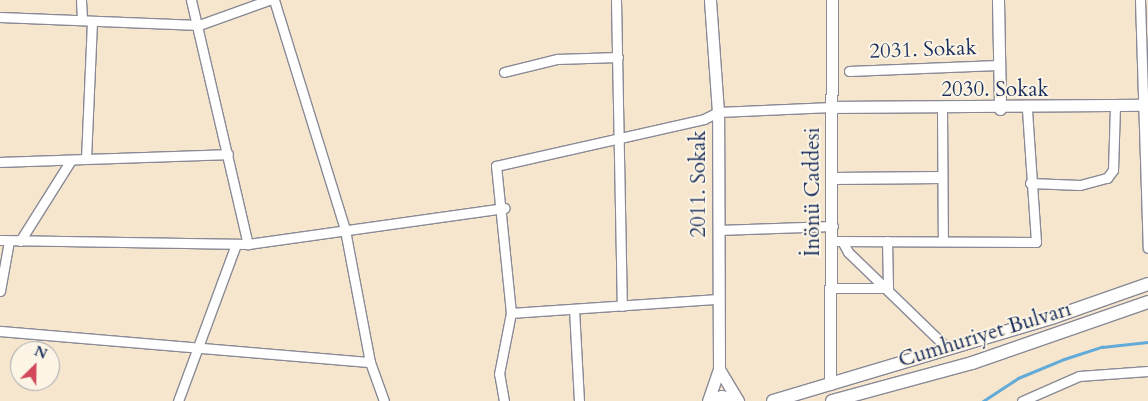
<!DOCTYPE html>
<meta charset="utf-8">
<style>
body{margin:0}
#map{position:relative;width:1148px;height:401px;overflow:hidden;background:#f7e6ce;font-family:Cardo,serif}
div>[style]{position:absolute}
.stream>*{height:3px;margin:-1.5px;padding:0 1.5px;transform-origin:1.5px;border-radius:1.5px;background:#62abd9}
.roads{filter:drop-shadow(1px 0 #898a96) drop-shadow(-1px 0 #898a96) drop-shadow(0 1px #898a96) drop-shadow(0 -1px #898a96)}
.minor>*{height:9px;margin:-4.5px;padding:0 4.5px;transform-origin:4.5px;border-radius:4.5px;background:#fff}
.tertiary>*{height:11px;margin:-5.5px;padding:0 5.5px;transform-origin:5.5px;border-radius:5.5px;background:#fff}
.secondary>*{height:12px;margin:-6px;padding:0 6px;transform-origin:6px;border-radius:6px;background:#fff}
span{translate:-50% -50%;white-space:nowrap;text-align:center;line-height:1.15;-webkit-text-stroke:4px #fcf5e5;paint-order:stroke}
.street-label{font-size:21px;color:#1b2f5e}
.north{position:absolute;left:10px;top:341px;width:50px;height:50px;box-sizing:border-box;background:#fcf5e5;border:1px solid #a2a6af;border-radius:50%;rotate:23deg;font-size:14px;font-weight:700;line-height:20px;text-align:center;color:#1b2f5e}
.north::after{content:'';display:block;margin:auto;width:18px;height:22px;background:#d1495b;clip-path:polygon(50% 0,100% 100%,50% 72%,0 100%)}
</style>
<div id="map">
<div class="stream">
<i style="left:983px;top:401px;width:42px;rotate:-33.3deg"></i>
<i style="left:1018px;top:378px;width:50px;rotate:-22.4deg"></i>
<i style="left:1064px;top:359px;width:40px;rotate:-18deg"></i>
<i style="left:1102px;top:347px;width:46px;rotate:-6.2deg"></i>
</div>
<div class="roads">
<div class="minor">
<i style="left:81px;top:0;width:20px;rotate:87deg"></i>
<i style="left:191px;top:0;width:251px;rotate:76.9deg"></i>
<i style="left:248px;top:244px;width:259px;rotate:-8deg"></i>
<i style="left:274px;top:0;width:241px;rotate:72.8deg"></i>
<i style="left:345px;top:230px;width:134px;rotate:79.3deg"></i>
<i style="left:370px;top:362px;width:41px;rotate:70.3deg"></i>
<i style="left:616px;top:0;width:306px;rotate:88.9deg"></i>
<i style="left:1140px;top:0;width:248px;rotate:88.2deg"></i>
<i style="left:0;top:17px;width:199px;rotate:2.3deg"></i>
<i style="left:199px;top:25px;width:74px;rotate:-19.7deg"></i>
<i style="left:849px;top:71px;width:149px;rotate:-2.3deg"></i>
<i style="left:504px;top:72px;width:55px;rotate:-13.8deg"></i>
<i style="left:557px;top:59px;width:61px;rotate:-1.9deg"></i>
<i style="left:942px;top:109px;width:132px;rotate:89.6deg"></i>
<i style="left:86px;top:159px;width:138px;rotate:-87.5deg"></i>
<i style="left:0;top:162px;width:228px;rotate:-2deg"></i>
<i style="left:1030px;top:183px;width:50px;rotate:2.3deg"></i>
<i style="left:1080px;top:185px;width:28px;rotate:-15deg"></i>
<i style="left:1107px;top:178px;width:10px;rotate:-53deg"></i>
<i style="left:1113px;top:170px;width:64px;rotate:-88.2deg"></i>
<i style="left:718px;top:230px;width:115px;rotate:-2deg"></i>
<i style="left:0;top:240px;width:248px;rotate:0.9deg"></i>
<i style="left:20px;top:241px;width:96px;rotate:-57.8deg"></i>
<i style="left:833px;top:241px;width:203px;rotate:0.3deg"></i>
<i style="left:1036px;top:242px;width:133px;rotate:-93.9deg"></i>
<i style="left:842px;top:241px;width:13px;rotate:61deg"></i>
<i style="left:848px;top:252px;width:139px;rotate:44.1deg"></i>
<i style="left:832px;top:288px;width:56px"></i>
<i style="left:888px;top:288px;width:47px;rotate:-91.2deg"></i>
<i style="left:0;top:291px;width:51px;rotate:-79.8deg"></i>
<i style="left:574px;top:309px;width:92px;rotate:86.9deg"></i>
<i style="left:511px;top:313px;width:207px;rotate:-3.9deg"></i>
<i style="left:0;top:331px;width:371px;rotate:4.8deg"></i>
<i style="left:178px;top:401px;width:167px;rotate:-69.7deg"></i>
<i style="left:504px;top:401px;width:27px;rotate:-100deg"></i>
<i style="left:499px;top:374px;width:62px;rotate:-78.9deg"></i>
<i style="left:511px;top:313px;width:148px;rotate:-95.8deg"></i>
<i style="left:496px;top:166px;width:213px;rotate:-12.7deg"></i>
<i style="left:704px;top:119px;width:16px;rotate:-27deg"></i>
<i style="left:718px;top:112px;width:114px;rotate:-2.5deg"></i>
<i style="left:1022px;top:401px;width:62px;rotate:-23.7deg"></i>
<i style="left:1079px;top:376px;width:69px;rotate:-4.1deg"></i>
</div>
<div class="tertiary">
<i style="left:998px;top:0;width:109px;rotate:88.9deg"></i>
<i style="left:832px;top:107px;width:310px;rotate:-0.4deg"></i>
<i style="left:833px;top:178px;width:108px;rotate:-0.5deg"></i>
<i style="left:719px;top:369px;width:37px;rotate:59deg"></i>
<i style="left:830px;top:384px;width:384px;rotate:-89.7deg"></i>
<i style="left:708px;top:401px;width:34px;rotate:-71deg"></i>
<i style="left:719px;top:369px;width:257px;rotate:-90.2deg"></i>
<i style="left:718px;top:112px;width:112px;rotate:-94.1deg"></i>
</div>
<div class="secondary">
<i style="left:710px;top:401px;width:13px;rotate:-18deg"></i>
<i style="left:722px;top:397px;width:16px;rotate:15deg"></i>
<i style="left:773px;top:401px;width:293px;rotate:-16.6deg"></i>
<i style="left:1054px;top:317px;width:100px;rotate:-19.3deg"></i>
<i style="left:832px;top:401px;width:145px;rotate:-15.2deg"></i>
<i style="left:972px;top:363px;width:186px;rotate:-19.1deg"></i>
</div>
</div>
<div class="street-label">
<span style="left:923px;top:50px;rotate:-2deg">2031. Sokak</span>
<span style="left:995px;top:90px">2030. Sokak</span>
<span style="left:699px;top:184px;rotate:-90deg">2011. Sokak</span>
<span style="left:813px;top:192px;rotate:-90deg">İnönü Caddesi</span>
<span style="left:985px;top:335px;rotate:-17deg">Cumhuriyet Bulvarı</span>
</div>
<div class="north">N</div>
</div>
